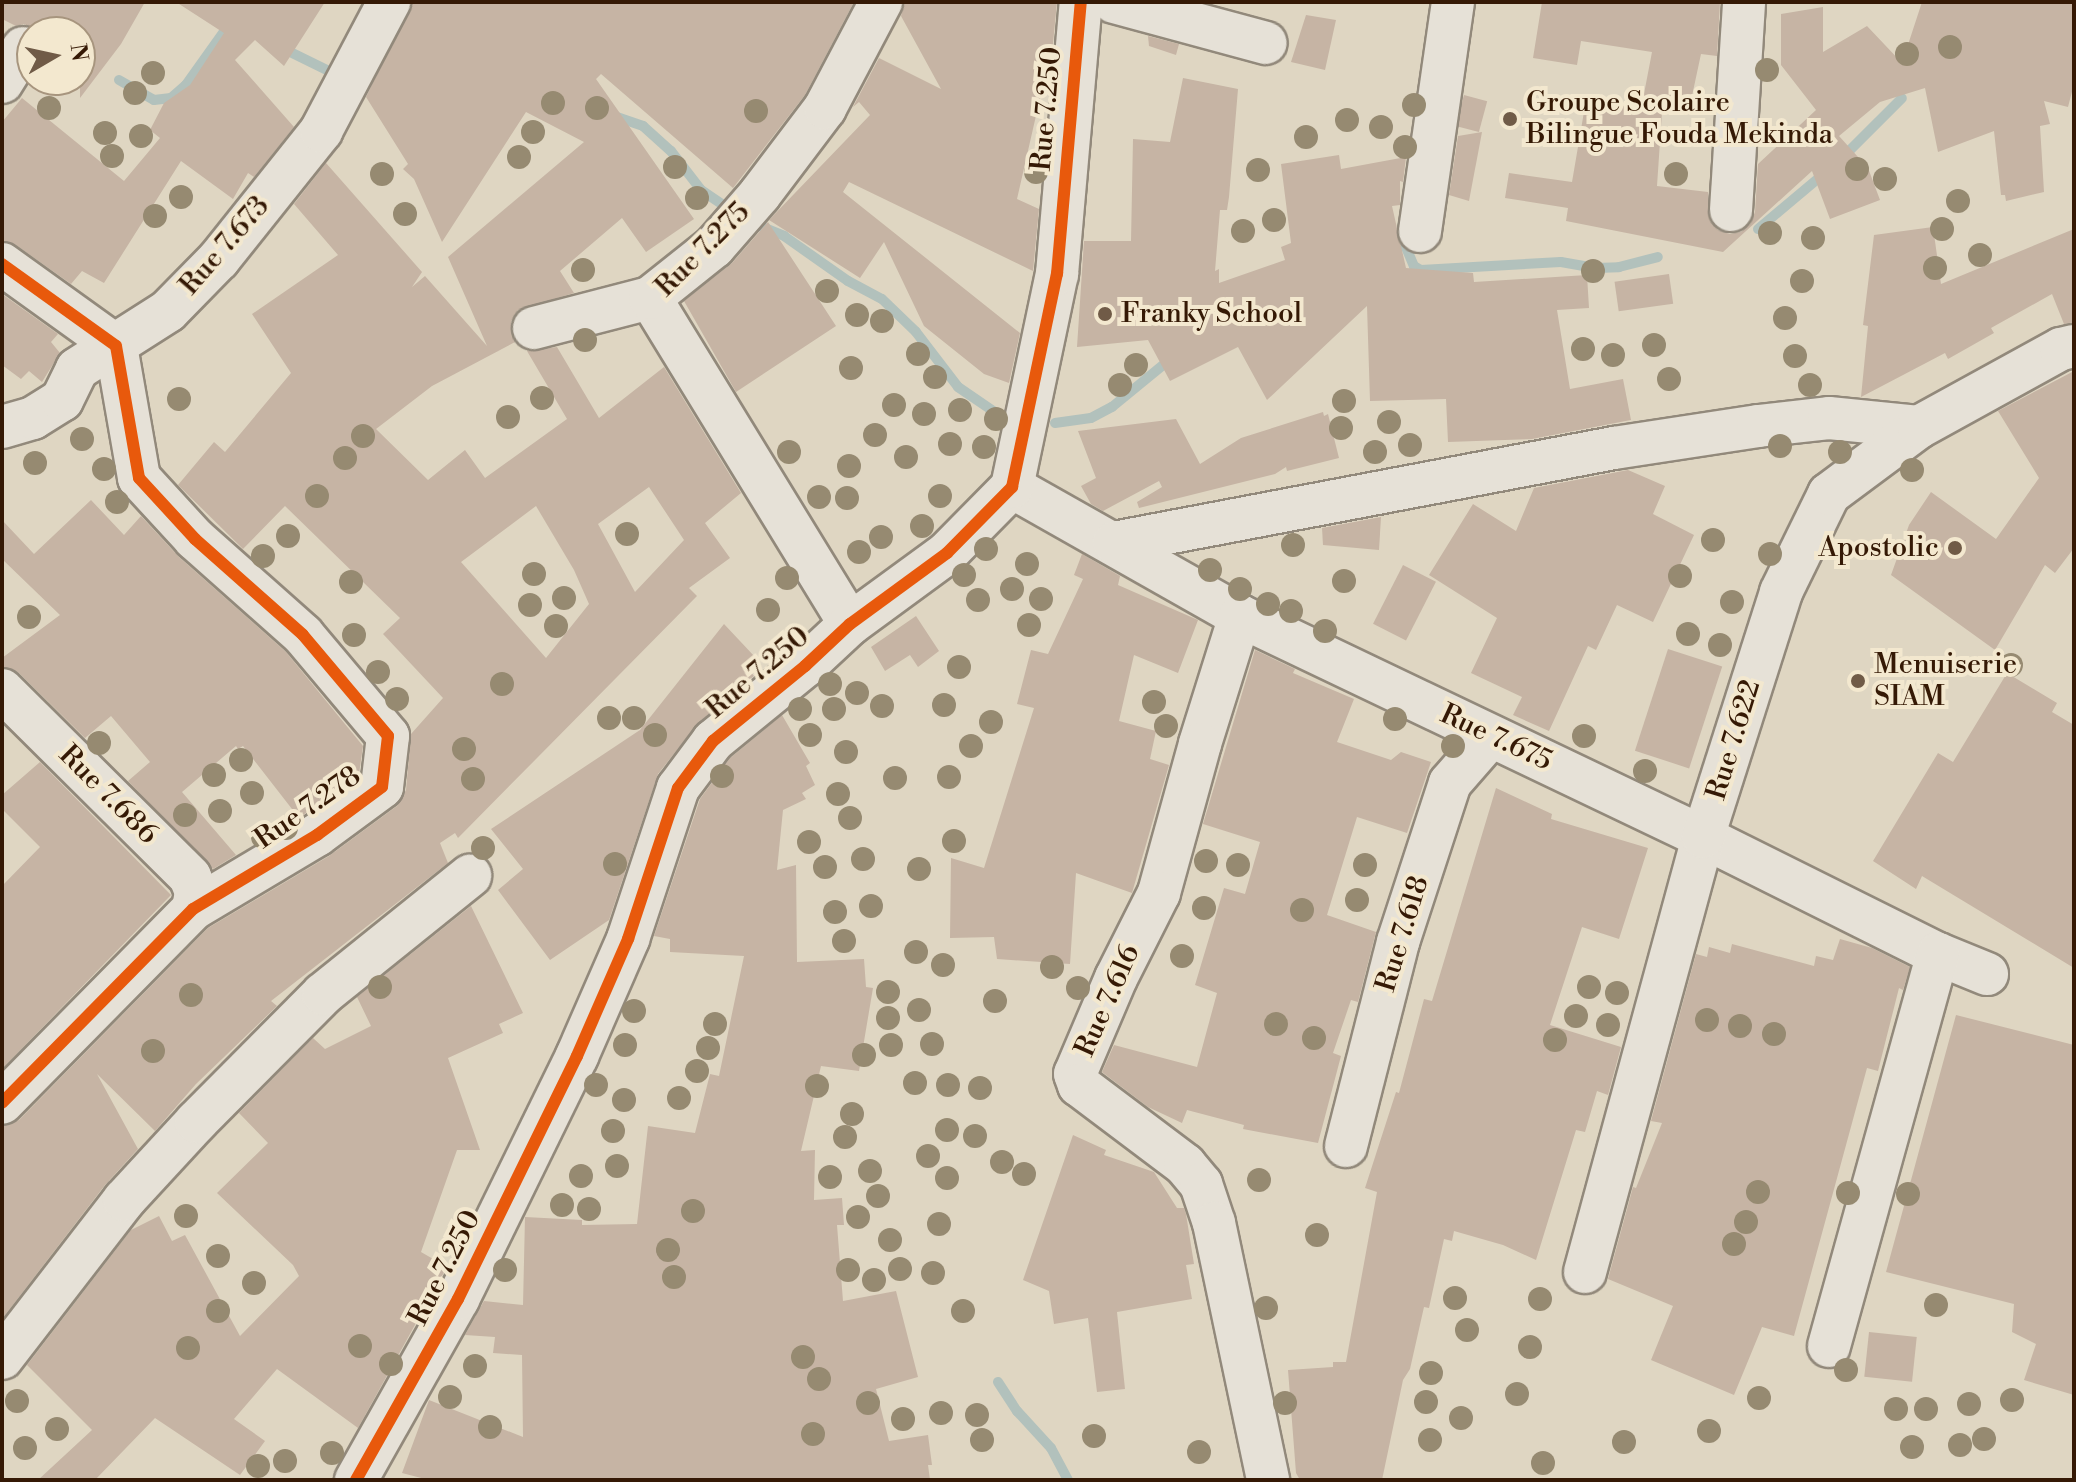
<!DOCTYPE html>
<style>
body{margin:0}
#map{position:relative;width:2076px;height:1482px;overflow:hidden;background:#dfd6c2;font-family:"Libre Bodoni",serif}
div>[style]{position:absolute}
.stream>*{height:10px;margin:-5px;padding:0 5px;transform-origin:5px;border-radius:5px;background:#b2c1bc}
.building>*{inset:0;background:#c6b4a4;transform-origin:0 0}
.roads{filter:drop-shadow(2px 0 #92897b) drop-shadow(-2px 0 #92897b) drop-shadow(0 2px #92897b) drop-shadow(0 -2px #92897b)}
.minor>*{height:42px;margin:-21px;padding:0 21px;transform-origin:21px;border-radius:21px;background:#e6e1d7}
.cycleway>*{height:12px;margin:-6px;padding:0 6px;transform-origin:6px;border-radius:6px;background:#e8590c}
.trees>*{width:24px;height:24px;margin:-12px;border-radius:50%;background:#968a71}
.dots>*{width:22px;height:22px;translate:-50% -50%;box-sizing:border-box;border:4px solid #f3e8cf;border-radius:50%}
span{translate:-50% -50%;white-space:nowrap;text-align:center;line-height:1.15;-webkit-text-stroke:8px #f3e8cf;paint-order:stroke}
.poi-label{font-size:28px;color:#351905}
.left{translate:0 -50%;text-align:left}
.right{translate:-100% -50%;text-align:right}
.street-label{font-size:28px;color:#351905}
.frame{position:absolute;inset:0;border:4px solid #351905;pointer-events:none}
.north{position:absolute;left:16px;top:16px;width:80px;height:80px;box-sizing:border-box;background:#f3e8cf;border:2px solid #a7957e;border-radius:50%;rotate:81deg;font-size:22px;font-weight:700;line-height:32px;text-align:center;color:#351905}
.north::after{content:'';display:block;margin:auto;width:28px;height:36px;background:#705b47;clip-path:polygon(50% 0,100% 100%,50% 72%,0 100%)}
</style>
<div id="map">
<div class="stream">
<i style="left:280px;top:47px;width:55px;rotate:26.1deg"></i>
<i style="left:119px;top:80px;width:40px;rotate:29.7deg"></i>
<i style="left:154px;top:100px;width:17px;rotate:-7deg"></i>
<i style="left:171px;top:98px;width:20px;rotate:-41deg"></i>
<i style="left:186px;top:85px;width:76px;rotate:-54.6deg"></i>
<i style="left:611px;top:115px;width:34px;rotate:19deg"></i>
<i style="left:643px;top:126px;width:38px;rotate:42deg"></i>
<i style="left:671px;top:151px;width:49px;rotate:52.4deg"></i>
<i style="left:701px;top:190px;width:40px;rotate:34deg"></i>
<i style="left:1841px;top:159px;width:86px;rotate:-45deg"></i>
<i style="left:750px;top:222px;width:37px;rotate:22deg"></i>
<i style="left:784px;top:236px;width:78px;rotate:35.1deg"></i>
<i style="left:848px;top:281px;width:38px;rotate:28deg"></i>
<i style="left:882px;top:299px;width:47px;rotate:44.1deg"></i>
<i style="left:916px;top:332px;width:69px;rotate:52.6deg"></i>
<i style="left:958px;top:387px;width:53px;rotate:34.3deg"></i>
<i style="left:1002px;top:417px;width:16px;rotate:14deg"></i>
<i style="left:1758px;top:229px;width:89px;rotate:-40deg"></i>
<i style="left:1390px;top:243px;width:15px;rotate:8deg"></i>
<i style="left:1405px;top:245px;width:23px;rotate:67deg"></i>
<i style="left:1414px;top:266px;width:8px;rotate:30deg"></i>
<i style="left:1421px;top:270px;width:140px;rotate:-3.3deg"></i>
<i style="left:1561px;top:262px;width:36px;rotate:10deg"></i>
<i style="left:1596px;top:268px;width:23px;rotate:-2deg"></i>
<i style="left:1619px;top:267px;width:40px;rotate:-14.4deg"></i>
<i style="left:1055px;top:423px;width:36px;rotate:-8deg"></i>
<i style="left:1091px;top:418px;width:24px;rotate:-28deg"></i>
<i style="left:1112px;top:407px;width:66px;rotate:-39.5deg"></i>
<i style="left:998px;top:1382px;width:35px;rotate:57deg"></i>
<i style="left:1017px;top:1411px;width:50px;rotate:47.4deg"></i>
<i style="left:1051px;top:1448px;width:36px;rotate:62deg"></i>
</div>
<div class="building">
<i style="clip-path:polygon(2px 2px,145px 2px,121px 44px,80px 98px,80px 32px,40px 32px,24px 24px,16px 26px,2px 19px)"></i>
<i style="clip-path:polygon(176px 2px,325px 2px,284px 66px,255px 40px,235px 60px,294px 127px,254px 177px,248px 173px,233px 199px,181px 161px,104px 283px,82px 271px,71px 284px,16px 245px,2px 240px,2px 122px,22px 98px,124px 181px,160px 138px,150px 130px,164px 103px,190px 85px,224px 33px)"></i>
<i style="clip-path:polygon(evenodd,413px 2px,854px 2px,805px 95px,733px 188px,601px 74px,596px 79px,694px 219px,646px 252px,622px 218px,560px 271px,574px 293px,518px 310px,511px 322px,515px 342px,432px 386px,376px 429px,428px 480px,465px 450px,485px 478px,567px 419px,527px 351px,557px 347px,599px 418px,664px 367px,741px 493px,705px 523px,730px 558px,689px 588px,697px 596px,458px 838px,455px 833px,440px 843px,448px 863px,271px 1001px,277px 1006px,196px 1084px,155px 1131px,97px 1074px,138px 1149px,105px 1185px,2px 1319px,2px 1126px,19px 1120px,208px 928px,329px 856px,397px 806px,406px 790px,411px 734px,443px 698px,383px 634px,400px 618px,285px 506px,243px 549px,178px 485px,214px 442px,225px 452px,291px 373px,252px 314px,338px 255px,294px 204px,326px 163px,422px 272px,412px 287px,425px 276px,487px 346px,448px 257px,584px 142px,526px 112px,442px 242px,414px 179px,403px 169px,408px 164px,366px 97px,413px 2px,649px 487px,684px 540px,635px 592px,598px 524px,649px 487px,413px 2px,536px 506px,574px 570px,589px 604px,546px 658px,461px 562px,536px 506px)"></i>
<i style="clip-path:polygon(905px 2px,1057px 2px,1051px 64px,1048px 63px,1017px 199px,1039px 209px,1033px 271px,849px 182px,843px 192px,1020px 333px,1009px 383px,984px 374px,924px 326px,884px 242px,860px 278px,769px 220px,870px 115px,859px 102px,853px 107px,879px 58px,941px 89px,901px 16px)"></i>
<i style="clip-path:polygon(1542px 2px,1720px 2px,1717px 56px,1701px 54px,1689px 110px,1643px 99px,1652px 52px,1581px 41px,1577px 65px,1533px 58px)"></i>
<i style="clip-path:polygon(1922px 2px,2074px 2px,2074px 84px,2068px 107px,2044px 101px,2050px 124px,2040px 126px,2044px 192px,2006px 201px,2005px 195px,2001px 195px,1994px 131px,1938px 152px,1925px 88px,1880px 102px,1839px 136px,1868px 168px,1880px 200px,1830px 219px,1812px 171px,1723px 252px,1566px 221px,1568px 208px,1505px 198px,1509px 173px,1572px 182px,1586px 100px,1662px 112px,1657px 186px,1708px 192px,1710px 221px,1718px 230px,1730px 234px,1741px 232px,1750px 224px,1755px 212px,1758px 164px,1816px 110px,1781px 65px,1781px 14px,1823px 7px,1823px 52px,1867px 26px,1902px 63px)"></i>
<i style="clip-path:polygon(1306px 15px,1336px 20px,1325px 70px,1291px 62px)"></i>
<i style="clip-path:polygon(1148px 36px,1179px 44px,1176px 55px,1149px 46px)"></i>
<i style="clip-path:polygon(1183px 78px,1238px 89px,1229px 197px,1227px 210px,1220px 210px,1215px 271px,1219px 269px,1219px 283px,1285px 260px,1281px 247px,1291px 243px,1281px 164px,1339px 155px,1341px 169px,1406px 157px,1403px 182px,1400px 181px,1400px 205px,1392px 206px,1406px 268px,1473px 273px,1474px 282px,1587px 275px,1589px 308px,1557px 310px,1570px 389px,1623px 379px,1631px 420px,1532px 439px,1448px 442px,1446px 399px,1370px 401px,1367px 306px,1267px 400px,1238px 347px,1170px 381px,1148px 340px,1077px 347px,1084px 241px,1131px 241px,1133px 139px,1170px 142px)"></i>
<i style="left:1464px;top:95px;width:24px;height:32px;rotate:15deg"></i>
<i style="clip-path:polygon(1482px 132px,1469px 201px,1449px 195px,1458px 136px)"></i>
<i style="clip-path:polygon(768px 222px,836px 326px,736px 392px,684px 301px,732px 263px)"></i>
<i style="clip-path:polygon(1933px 227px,1941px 284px,2074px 229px,2074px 323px,2064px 324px,2052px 294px,1991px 328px,1994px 333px,1948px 359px,1945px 353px,1861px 397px,1868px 326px,1863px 325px,1874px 235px)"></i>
<i style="left:1669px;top:274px;width:30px;height:55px;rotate:82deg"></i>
<i style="clip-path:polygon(2px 294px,58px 334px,51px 342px,60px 353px,42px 382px,29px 371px,21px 379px,2px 365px)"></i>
<i style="clip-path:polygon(2074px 371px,2074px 548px,2055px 573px,2045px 565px,1995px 650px,1891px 575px,1909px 525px,1931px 492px,1996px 539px,2039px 478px,1998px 411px)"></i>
<i style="clip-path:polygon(1323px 412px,1324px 416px,1328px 414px,1339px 458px,1287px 471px,1286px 467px,1275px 474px,1139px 508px,1137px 502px,1162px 487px,1159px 481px,1103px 511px,1091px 504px,1081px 486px,1096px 478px,1078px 431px,1176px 419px,1200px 464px,1241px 438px)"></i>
<i style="clip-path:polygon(1628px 470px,1665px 486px,1653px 514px,1694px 535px,1653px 622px,1617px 605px,1596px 650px,1588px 646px,1549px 731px,1513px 715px,1522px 697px,1471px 673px,1497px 618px,1429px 575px,1473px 504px,1516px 531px,1534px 488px)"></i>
<i style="clip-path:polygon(91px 500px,124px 535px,141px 516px,179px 557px,286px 652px,363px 746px,359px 774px,299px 818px,243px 746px,238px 749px,236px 746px,182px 792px,236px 855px,213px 869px,128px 781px,150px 762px,111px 716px,85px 738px,19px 673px,2px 667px,2px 658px,60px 615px,2px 559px,2px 520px,34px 554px)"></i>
<i style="clip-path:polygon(1381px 517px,1379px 550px,1323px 545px,1322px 528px)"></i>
<i style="clip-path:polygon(1082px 554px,1120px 576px,1118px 585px,1198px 620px,1178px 673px,1134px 655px,1119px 721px,1156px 731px,1150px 759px,1169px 765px,1132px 893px,1076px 873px,1070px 964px,997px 959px,994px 937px,950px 938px,951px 858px,984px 868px,1034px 708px,1017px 704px,1031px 650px,1048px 654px,1083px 579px,1074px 575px)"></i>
<i style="left:1403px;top:565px;width:37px;height:66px;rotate:27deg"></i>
<i style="clip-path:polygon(916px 616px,939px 651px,918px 667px,910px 655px,885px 671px,871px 647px)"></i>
<i style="clip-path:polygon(724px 624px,755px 657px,746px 666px,754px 676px,698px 723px,658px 774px,609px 920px,550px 960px,498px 890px,523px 869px,491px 829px,640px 730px)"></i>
<i style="left:1668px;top:649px;width:57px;height:107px;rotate:18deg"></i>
<i style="clip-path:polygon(1255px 650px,1295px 669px,1293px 673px,1354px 699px,1337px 742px,1391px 760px,1401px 752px,1431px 762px,1407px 833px,1357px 817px,1327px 915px,1376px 932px,1358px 1002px,1351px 1000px,1333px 1053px,1341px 1056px,1318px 1143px,1243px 1129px,1244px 1125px,1187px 1110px,1182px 1123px,1148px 1107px,1102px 1072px,1114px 1045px,1197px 1067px,1217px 993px,1195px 985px,1224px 888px,1245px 894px,1260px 842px,1203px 824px)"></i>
<i style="clip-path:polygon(2007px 673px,2057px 703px,2052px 712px,2074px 725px,2074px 968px,1922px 876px,1916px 889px,1873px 861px,1938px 753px,1953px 762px)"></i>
<i style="clip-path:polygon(782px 715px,810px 763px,806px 766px,815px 785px,802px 793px,806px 799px,783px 810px,777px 870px,796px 865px,797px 962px,864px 959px,866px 987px,873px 988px,859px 1071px,821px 1066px,801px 1151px,815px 1150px,814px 1200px,842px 1198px,844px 1225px,837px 1225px,843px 1301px,896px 1291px,918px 1377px,876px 1389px,889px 1441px,928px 1435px,932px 1465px,928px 1465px,930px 1480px,429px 1480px,402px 1473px,429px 1400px,523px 1437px,522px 1355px,493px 1353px,495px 1337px,465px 1335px,484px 1301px,523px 1305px,525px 1217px,582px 1220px,582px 1225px,637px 1224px,648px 1126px,695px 1133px,710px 1074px,719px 1076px,744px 956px,670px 952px,670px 939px,654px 936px,700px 799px,730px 758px)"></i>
<i style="clip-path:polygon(40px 762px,171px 895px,2px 1069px,2px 886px,40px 847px,2px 809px,2px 795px)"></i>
<i style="clip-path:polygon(1496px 788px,1552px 814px,1551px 819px,1648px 848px,1619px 939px,1582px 927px,1550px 1025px,1621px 1047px,1608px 1095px,1597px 1091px,1585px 1132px,1576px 1130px,1536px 1260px,1503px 1245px,1454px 1231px,1452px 1241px,1444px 1239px,1429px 1308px,1424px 1307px,1410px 1369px,1403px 1380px,1382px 1480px,1300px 1480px,1296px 1473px,1288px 1370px,1333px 1367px,1333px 1362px,1346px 1362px,1377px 1192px,1365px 1188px,1396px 1092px,1399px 1093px,1424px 999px,1432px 1001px)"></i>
<i style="clip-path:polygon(471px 906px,523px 1013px,499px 1024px,503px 1033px,448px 1058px,480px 1150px,457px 1150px,421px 1252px,447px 1267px,358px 1428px,277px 1369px,234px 1419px,265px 1441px,240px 1475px,155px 1418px,95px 1480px,38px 1480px,92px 1430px,27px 1365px,131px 1230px,159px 1216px,172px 1241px,185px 1235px,240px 1336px,299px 1276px,293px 1265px,217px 1193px,268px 1143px,239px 1113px,313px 1038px,325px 1049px,371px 1026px,357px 997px)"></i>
<i style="clip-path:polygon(1840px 939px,1872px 948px,1910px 967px,1903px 990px,1899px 988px,1878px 1071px,1867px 1068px,1794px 1336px,1762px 1327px,1734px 1395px,1651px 1360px,1673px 1306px,1608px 1279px,1633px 1187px,1636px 1188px,1662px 1123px,1651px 1121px,1696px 954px,1707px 957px,1709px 947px,1730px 953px,1732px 944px,1814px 966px,1816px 956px,1833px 960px)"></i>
<i style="clip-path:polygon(1956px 1015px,2074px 1045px,2074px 1395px,2024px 1380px,2036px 1344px,2012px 1332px,2014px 1304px,1886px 1272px)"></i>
<i style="clip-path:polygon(1073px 1135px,1106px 1150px,1104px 1155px,1154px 1172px,1177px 1208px,1184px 1208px,1186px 1214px,1194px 1264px,1186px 1265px,1192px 1299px,1117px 1312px,1125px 1389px,1097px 1392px,1088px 1318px,1054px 1324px,1049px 1291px,1023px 1280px)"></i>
<i style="left:1869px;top:1332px;width:48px;height:45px;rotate:6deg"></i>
</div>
<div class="roads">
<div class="minor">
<i style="left:1114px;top:2px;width:157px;rotate:15.1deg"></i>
<i style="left:2px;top:82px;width:40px;rotate:-58deg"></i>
<i style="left:1731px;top:210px;width:208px;rotate:-86.4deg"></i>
<i style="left:1420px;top:231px;width:231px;rotate:-81.8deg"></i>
<i style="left:2px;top:264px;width:140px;rotate:35.7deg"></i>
<i style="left:116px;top:346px;width:134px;rotate:80.1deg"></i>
<i style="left:139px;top:478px;width:83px;rotate:47.4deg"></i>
<i style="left:195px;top:539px;width:144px;rotate:41.6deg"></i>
<i style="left:303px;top:635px;width:132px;rotate:49.9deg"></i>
<i style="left:388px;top:736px;width:51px;rotate:96.7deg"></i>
<i style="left:382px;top:787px;width:81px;rotate:143.6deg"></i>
<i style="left:317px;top:835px;width:144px;rotate:149.2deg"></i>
<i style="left:193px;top:909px;width:272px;rotate:134.6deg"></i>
<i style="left:534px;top:328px;width:120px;rotate:-14.5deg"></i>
<i style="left:2px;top:427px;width:32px;rotate:-16deg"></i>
<i style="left:33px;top:418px;width:34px;rotate:-32deg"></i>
<i style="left:62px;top:400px;width:34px;rotate:-64deg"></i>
<i style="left:77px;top:369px;width:108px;rotate:-32.5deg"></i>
<i style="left:168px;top:311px;width:73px;rotate:-45.6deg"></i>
<i style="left:219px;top:259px;width:164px;rotate:-51.4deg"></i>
<i style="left:321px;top:131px;width:146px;rotate:-62.2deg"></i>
<i style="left:1012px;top:487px;width:262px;rotate:29.5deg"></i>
<i style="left:1240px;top:616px;width:513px;rotate:25.52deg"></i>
<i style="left:1703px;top:837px;width:263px;rotate:26.5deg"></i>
<i style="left:1938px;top:954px;width:53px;rotate:22.2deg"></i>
<i style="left:1114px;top:543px;width:509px;rotate:-10.76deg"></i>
<i style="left:1614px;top:448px;width:146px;rotate:-8.7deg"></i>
<i style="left:1758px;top:426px;width:71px;rotate:-6.4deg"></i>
<i style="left:1829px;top:418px;width:90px;rotate:5.7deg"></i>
<i style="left:1240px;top:616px;width:134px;rotate:107.4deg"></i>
<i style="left:1200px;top:744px;width:155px;rotate:105.4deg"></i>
<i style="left:1159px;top:893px;width:95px;rotate:116.8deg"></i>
<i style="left:1116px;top:978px;width:104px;rotate:113.1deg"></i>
<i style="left:1075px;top:1074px;width:12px;rotate:70deg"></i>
<i style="left:1079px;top:1085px;width:133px;rotate:37deg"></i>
<i style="left:1185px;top:1165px;width:25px;rotate:50deg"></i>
<i style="left:1201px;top:1184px;width:41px;rotate:71.6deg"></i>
<i style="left:1214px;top:1223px;width:263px;rotate:78.1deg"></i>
<i style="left:850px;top:624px;width:382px;rotate:-121.5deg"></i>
<i style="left:650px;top:298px;width:82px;rotate:-38.6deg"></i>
<i style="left:714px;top:247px;width:70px;rotate:-49deg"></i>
<i style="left:760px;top:194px;width:108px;rotate:-52.9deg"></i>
<i style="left:825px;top:108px;width:120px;rotate:-62.2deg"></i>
<i style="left:2px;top:690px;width:265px;rotate:44.8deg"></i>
<i style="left:190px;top:877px;width:16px;rotate:68deg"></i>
<i style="left:196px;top:892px;width:17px;rotate:100deg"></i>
<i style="left:1346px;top:1146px;width:211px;rotate:-75.7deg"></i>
<i style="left:1398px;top:942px;width:167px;rotate:-71.9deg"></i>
<i style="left:1450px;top:783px;width:62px;rotate:-48.9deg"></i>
<i style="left:1585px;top:1272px;width:451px;rotate:-74.8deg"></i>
<i style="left:1703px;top:837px;width:257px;rotate:-72.3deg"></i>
<i style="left:1781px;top:592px;width:109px;rotate:-63.9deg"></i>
<i style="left:1829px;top:494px;width:112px;rotate:-36.7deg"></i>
<i style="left:1919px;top:427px;width:162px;rotate:-28.8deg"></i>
<i style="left:2061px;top:349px;width:13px;rotate:-13deg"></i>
<i style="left:1829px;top:1346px;width:407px;rotate:-74.5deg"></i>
<i style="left:2px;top:1358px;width:200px;rotate:-52.3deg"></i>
<i style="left:124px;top:1200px;width:106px;rotate:-47.3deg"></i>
<i style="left:196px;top:1122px;width:180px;rotate:-45.2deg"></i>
<i style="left:323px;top:994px;width:189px;rotate:-38.8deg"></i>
<i style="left:356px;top:1480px;width:208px;rotate:-60.6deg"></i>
<i style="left:458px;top:1299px;width:271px;rotate:-63.9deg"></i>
<i style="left:577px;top:1056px;width:128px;rotate:-66.4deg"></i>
<i style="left:628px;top:939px;width:159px;rotate:-71.7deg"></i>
<i style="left:678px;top:788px;width:59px;rotate:-53.3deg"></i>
<i style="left:713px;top:741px;width:119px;rotate:-39.2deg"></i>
<i style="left:805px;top:666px;width:62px;rotate:-43deg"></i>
<i style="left:850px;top:624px;width:120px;rotate:-36.2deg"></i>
<i style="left:947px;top:553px;width:93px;rotate:-45.4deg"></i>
<i style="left:1012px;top:487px;width:218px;rotate:-78.1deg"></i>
<i style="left:1057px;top:274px;width:273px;rotate:-85deg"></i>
</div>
</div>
<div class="cycleway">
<i style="left:2px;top:264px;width:140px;rotate:35.7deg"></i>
<i style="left:116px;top:346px;width:134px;rotate:80.1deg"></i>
<i style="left:139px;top:478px;width:83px;rotate:47.4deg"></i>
<i style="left:195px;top:539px;width:144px;rotate:41.6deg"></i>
<i style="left:303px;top:635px;width:132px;rotate:49.9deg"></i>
<i style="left:388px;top:736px;width:51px;rotate:96.7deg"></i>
<i style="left:382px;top:787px;width:81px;rotate:143.6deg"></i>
<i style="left:317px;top:835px;width:144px;rotate:149.2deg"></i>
<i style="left:193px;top:909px;width:272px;rotate:134.6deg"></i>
<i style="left:356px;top:1480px;width:208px;rotate:-60.6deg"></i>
<i style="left:458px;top:1299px;width:271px;rotate:-63.9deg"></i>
<i style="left:577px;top:1056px;width:128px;rotate:-66.4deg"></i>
<i style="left:628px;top:939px;width:159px;rotate:-71.7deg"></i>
<i style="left:678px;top:788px;width:59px;rotate:-53.3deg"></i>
<i style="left:713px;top:741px;width:119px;rotate:-39.2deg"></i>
<i style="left:805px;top:666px;width:62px;rotate:-43deg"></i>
<i style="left:850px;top:624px;width:120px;rotate:-36.2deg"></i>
<i style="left:947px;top:553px;width:93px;rotate:-45.4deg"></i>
<i style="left:1012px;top:487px;width:218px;rotate:-78.1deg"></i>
<i style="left:1057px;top:274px;width:273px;rotate:-85deg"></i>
</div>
<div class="trees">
<i style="left:1950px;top:47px"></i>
<i style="left:1907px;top:54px"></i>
<i style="left:1767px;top:70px"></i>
<i style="left:153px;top:73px"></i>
<i style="left:135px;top:93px"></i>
<i style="left:553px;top:103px"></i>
<i style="left:1414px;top:105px"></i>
<i style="left:49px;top:108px"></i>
<i style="left:597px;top:108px"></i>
<i style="left:756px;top:111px"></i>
<i style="left:1347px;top:120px"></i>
<i style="left:1381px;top:127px"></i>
<i style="left:533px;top:132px"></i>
<i style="left:105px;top:133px"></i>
<i style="left:141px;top:136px"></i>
<i style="left:1306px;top:137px"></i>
<i style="left:1405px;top:147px"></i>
<i style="left:112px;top:156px"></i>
<i style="left:519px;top:157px"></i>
<i style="left:675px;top:167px"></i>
<i style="left:1857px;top:169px"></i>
<i style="left:1258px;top:170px"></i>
<i style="left:1036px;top:172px"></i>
<i style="left:382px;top:174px"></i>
<i style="left:1676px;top:174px"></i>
<i style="left:1885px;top:179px"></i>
<i style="left:181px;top:197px"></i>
<i style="left:697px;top:198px"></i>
<i style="left:1958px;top:201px"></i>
<i style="left:405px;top:214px"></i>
<i style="left:155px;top:216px"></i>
<i style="left:1274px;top:220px"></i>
<i style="left:1942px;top:229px"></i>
<i style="left:1243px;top:231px"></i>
<i style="left:1770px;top:233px"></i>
<i style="left:1813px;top:238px"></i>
<i style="left:1980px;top:255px"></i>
<i style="left:1935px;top:268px"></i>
<i style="left:583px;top:270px"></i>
<i style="left:1593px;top:271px"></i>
<i style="left:1802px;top:281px"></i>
<i style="left:827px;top:291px"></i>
<i style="left:857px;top:315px"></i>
<i style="left:1785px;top:318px"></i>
<i style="left:882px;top:321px"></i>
<i style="left:585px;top:340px"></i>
<i style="left:1654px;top:345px"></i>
<i style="left:1583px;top:349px"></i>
<i style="left:918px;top:354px"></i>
<i style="left:1613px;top:355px"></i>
<i style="left:1795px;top:356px"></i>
<i style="left:1136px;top:365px"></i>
<i style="left:851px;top:368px"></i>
<i style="left:935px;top:377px"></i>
<i style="left:1669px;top:379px"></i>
<i style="left:1120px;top:385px"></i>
<i style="left:1810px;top:385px"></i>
<i style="left:542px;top:398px"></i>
<i style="left:179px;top:399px"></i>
<i style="left:1344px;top:401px"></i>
<i style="left:894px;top:405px"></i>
<i style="left:960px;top:410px"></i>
<i style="left:924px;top:414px"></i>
<i style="left:508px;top:417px"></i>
<i style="left:996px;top:419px"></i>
<i style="left:1389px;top:422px"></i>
<i style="left:1341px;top:428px"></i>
<i style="left:875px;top:435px"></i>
<i style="left:363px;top:436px"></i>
<i style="left:82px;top:439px"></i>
<i style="left:950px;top:444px"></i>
<i style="left:1410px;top:445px"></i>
<i style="left:1780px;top:446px"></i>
<i style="left:984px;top:447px"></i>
<i style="left:789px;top:452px"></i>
<i style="left:1375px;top:452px"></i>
<i style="left:1840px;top:452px"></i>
<i style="left:906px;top:457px"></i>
<i style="left:345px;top:458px"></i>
<i style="left:35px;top:463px"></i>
<i style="left:849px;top:466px"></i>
<i style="left:104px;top:469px"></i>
<i style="left:1912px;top:470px"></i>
<i style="left:317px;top:496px"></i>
<i style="left:940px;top:496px"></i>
<i style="left:819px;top:497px"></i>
<i style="left:847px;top:498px"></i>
<i style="left:117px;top:502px"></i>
<i style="left:922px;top:526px"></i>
<i style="left:627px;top:534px"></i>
<i style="left:288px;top:536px"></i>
<i style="left:881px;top:537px"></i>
<i style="left:1713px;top:540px"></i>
<i style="left:1293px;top:545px"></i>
<i style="left:986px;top:549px"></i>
<i style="left:859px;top:552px"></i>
<i style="left:1770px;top:554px"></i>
<i style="left:263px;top:556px"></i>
<i style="left:1027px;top:564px"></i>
<i style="left:1210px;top:570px"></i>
<i style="left:534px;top:574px"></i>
<i style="left:964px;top:575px"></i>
<i style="left:1680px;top:576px"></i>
<i style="left:787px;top:578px"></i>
<i style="left:1344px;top:581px"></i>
<i style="left:351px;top:582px"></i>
<i style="left:1012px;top:589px"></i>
<i style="left:1240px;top:589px"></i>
<i style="left:564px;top:598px"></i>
<i style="left:1041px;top:599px"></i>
<i style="left:978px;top:600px"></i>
<i style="left:1732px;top:602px"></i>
<i style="left:1268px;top:604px"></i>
<i style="left:530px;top:605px"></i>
<i style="left:768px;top:610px"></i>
<i style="left:1291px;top:611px"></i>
<i style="left:29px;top:617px"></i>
<i style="left:1029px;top:625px"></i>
<i style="left:556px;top:626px"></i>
<i style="left:1325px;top:631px"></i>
<i style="left:1688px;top:634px"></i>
<i style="left:354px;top:635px"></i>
<i style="left:1720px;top:645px"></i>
<i style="left:2011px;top:665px"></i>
<i style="left:959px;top:667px"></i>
<i style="left:378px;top:672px"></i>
<i style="left:502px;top:684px"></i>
<i style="left:830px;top:684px"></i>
<i style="left:857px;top:693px"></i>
<i style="left:397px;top:699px"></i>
<i style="left:1154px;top:702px"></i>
<i style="left:944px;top:705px"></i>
<i style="left:882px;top:706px"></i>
<i style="left:800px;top:709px"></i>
<i style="left:834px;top:709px"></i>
<i style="left:609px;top:718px"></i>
<i style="left:634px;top:718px"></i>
<i style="left:1395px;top:719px"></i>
<i style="left:991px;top:722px"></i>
<i style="left:1166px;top:726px"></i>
<i style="left:655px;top:735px"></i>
<i style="left:810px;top:735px"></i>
<i style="left:1584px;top:736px"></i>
<i style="left:99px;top:743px"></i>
<i style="left:971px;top:746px"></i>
<i style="left:1453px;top:746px"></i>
<i style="left:464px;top:749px"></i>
<i style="left:846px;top:752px"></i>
<i style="left:241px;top:760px"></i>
<i style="left:1645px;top:771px"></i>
<i style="left:214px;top:775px"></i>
<i style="left:722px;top:776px"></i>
<i style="left:949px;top:777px"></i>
<i style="left:895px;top:778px"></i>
<i style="left:473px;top:779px"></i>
<i style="left:252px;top:793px"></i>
<i style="left:838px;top:794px"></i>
<i style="left:220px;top:811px"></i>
<i style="left:185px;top:815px"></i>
<i style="left:850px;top:818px"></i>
<i style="left:286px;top:828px"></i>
<i style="left:263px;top:837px"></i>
<i style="left:954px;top:841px"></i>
<i style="left:809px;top:842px"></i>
<i style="left:483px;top:848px"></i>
<i style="left:863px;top:859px"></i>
<i style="left:1206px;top:861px"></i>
<i style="left:615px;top:864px"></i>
<i style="left:1238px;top:865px"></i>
<i style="left:1365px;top:865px"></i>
<i style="left:825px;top:867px"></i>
<i style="left:919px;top:869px"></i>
<i style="left:1357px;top:900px"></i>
<i style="left:871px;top:906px"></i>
<i style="left:1204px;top:908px"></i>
<i style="left:1302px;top:910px"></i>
<i style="left:835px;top:912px"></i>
<i style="left:844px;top:941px"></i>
<i style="left:916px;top:952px"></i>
<i style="left:1182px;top:956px"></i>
<i style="left:943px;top:965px"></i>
<i style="left:1052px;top:967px"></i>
<i style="left:380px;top:987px"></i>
<i style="left:1589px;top:987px"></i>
<i style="left:1078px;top:988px"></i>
<i style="left:888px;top:992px"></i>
<i style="left:1617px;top:993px"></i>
<i style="left:191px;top:995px"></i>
<i style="left:995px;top:1001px"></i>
<i style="left:919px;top:1010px"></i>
<i style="left:634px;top:1011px"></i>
<i style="left:1576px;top:1016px"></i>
<i style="left:888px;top:1018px"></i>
<i style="left:1707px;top:1020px"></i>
<i style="left:715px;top:1024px"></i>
<i style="left:1276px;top:1024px"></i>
<i style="left:1608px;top:1025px"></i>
<i style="left:1740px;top:1026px"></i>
<i style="left:1774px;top:1034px"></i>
<i style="left:1314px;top:1038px"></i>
<i style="left:1555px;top:1040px"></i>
<i style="left:932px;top:1044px"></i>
<i style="left:625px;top:1045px"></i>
<i style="left:891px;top:1045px"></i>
<i style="left:708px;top:1048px"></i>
<i style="left:153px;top:1051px"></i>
<i style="left:864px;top:1055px"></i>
<i style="left:697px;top:1071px"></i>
<i style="left:915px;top:1083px"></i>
<i style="left:596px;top:1085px"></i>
<i style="left:948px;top:1085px"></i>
<i style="left:817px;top:1086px"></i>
<i style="left:980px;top:1088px"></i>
<i style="left:679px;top:1098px"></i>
<i style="left:624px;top:1100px"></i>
<i style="left:852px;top:1114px"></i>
<i style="left:947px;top:1130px"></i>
<i style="left:613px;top:1131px"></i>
<i style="left:975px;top:1136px"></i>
<i style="left:845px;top:1137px"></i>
<i style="left:928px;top:1156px"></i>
<i style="left:1002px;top:1162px"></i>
<i style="left:617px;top:1166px"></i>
<i style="left:870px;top:1171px"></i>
<i style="left:1024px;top:1174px"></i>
<i style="left:581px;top:1176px"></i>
<i style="left:830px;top:1177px"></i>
<i style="left:947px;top:1178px"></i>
<i style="left:1259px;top:1180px"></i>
<i style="left:1758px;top:1192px"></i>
<i style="left:1848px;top:1193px"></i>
<i style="left:1908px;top:1194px"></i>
<i style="left:878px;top:1196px"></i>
<i style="left:562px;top:1205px"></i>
<i style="left:589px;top:1209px"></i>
<i style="left:693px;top:1211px"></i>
<i style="left:186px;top:1216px"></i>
<i style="left:858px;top:1217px"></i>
<i style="left:1746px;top:1222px"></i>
<i style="left:939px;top:1224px"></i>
<i style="left:1317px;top:1235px"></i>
<i style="left:890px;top:1240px"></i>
<i style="left:1734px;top:1244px"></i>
<i style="left:668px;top:1250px"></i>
<i style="left:218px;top:1256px"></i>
<i style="left:900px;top:1269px"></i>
<i style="left:505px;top:1270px"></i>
<i style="left:848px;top:1270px"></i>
<i style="left:933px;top:1273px"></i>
<i style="left:674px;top:1277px"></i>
<i style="left:874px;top:1280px"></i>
<i style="left:254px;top:1283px"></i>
<i style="left:1455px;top:1298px"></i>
<i style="left:1540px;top:1299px"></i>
<i style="left:1936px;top:1305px"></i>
<i style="left:1266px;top:1308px"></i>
<i style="left:218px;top:1311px"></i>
<i style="left:963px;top:1311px"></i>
<i style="left:1467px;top:1330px"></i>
<i style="left:360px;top:1346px"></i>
<i style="left:1530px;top:1347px"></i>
<i style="left:188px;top:1348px"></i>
<i style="left:803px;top:1357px"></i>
<i style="left:391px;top:1364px"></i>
<i style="left:475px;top:1366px"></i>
<i style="left:1846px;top:1370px"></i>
<i style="left:1431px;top:1373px"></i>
<i style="left:819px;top:1379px"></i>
<i style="left:1517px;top:1394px"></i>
<i style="left:450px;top:1397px"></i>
<i style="left:1759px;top:1398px"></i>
<i style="left:2012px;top:1400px"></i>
<i style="left:17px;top:1401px"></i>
<i style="left:1426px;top:1402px"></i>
<i style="left:868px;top:1403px"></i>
<i style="left:1285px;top:1403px"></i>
<i style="left:1969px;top:1404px"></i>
<i style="left:1896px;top:1409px"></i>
<i style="left:1926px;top:1409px"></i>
<i style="left:941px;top:1413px"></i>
<i style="left:977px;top:1415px"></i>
<i style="left:1461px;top:1418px"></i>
<i style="left:903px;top:1419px"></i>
<i style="left:490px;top:1427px"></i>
<i style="left:57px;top:1429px"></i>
<i style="left:1709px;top:1431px"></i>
<i style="left:813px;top:1434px"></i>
<i style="left:1094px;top:1436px"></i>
<i style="left:1984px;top:1439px"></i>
<i style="left:982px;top:1440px"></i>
<i style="left:1430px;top:1440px"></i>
<i style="left:1624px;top:1442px"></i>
<i style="left:1960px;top:1445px"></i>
<i style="left:1912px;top:1447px"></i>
<i style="left:25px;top:1448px"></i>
<i style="left:1199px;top:1452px"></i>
<i style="left:332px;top:1453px"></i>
<i style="left:285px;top:1461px"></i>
<i style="left:1543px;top:1463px"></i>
<i style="left:258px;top:1466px"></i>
</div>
<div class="dots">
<i style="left:1510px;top:119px;background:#705b47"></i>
<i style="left:1105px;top:314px;background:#705b47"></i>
<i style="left:1955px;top:548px;background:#705b47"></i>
<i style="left:1858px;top:681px;background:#705b47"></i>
</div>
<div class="poi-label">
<span class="left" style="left:1526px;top:119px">Groupe Scolaire<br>Bilingue Fouda Mekinda</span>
<span class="left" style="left:1121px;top:314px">Franky School</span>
<span class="right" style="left:1939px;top:548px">Apostolic</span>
<span class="left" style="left:1874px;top:681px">Menuiserie<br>SIAM</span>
</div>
<div class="street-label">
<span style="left:1047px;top:109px;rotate:-85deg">Rue 7.250</span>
<span style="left:225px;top:246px;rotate:-49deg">Rue 7.673</span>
<span style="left:703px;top:250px;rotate:-45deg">Rue 7.275</span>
<span style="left:758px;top:673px;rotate:-40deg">Rue 7.250</span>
<span style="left:1496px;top:738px;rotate:25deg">Rue 7.675</span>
<span style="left:1734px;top:740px;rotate:-73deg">Rue 7.622</span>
<span style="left:108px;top:795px;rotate:45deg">Rue 7.686</span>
<span style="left:308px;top:808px;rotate:-35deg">Rue 7.278</span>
<span style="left:1403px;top:934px;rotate:-73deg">Rue 7.618</span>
<span style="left:1108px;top:1001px;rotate:-66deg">Rue 7.616</span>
<span style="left:445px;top:1268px;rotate:-63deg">Rue 7.250</span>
</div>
<div class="frame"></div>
<div class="north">N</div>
</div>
